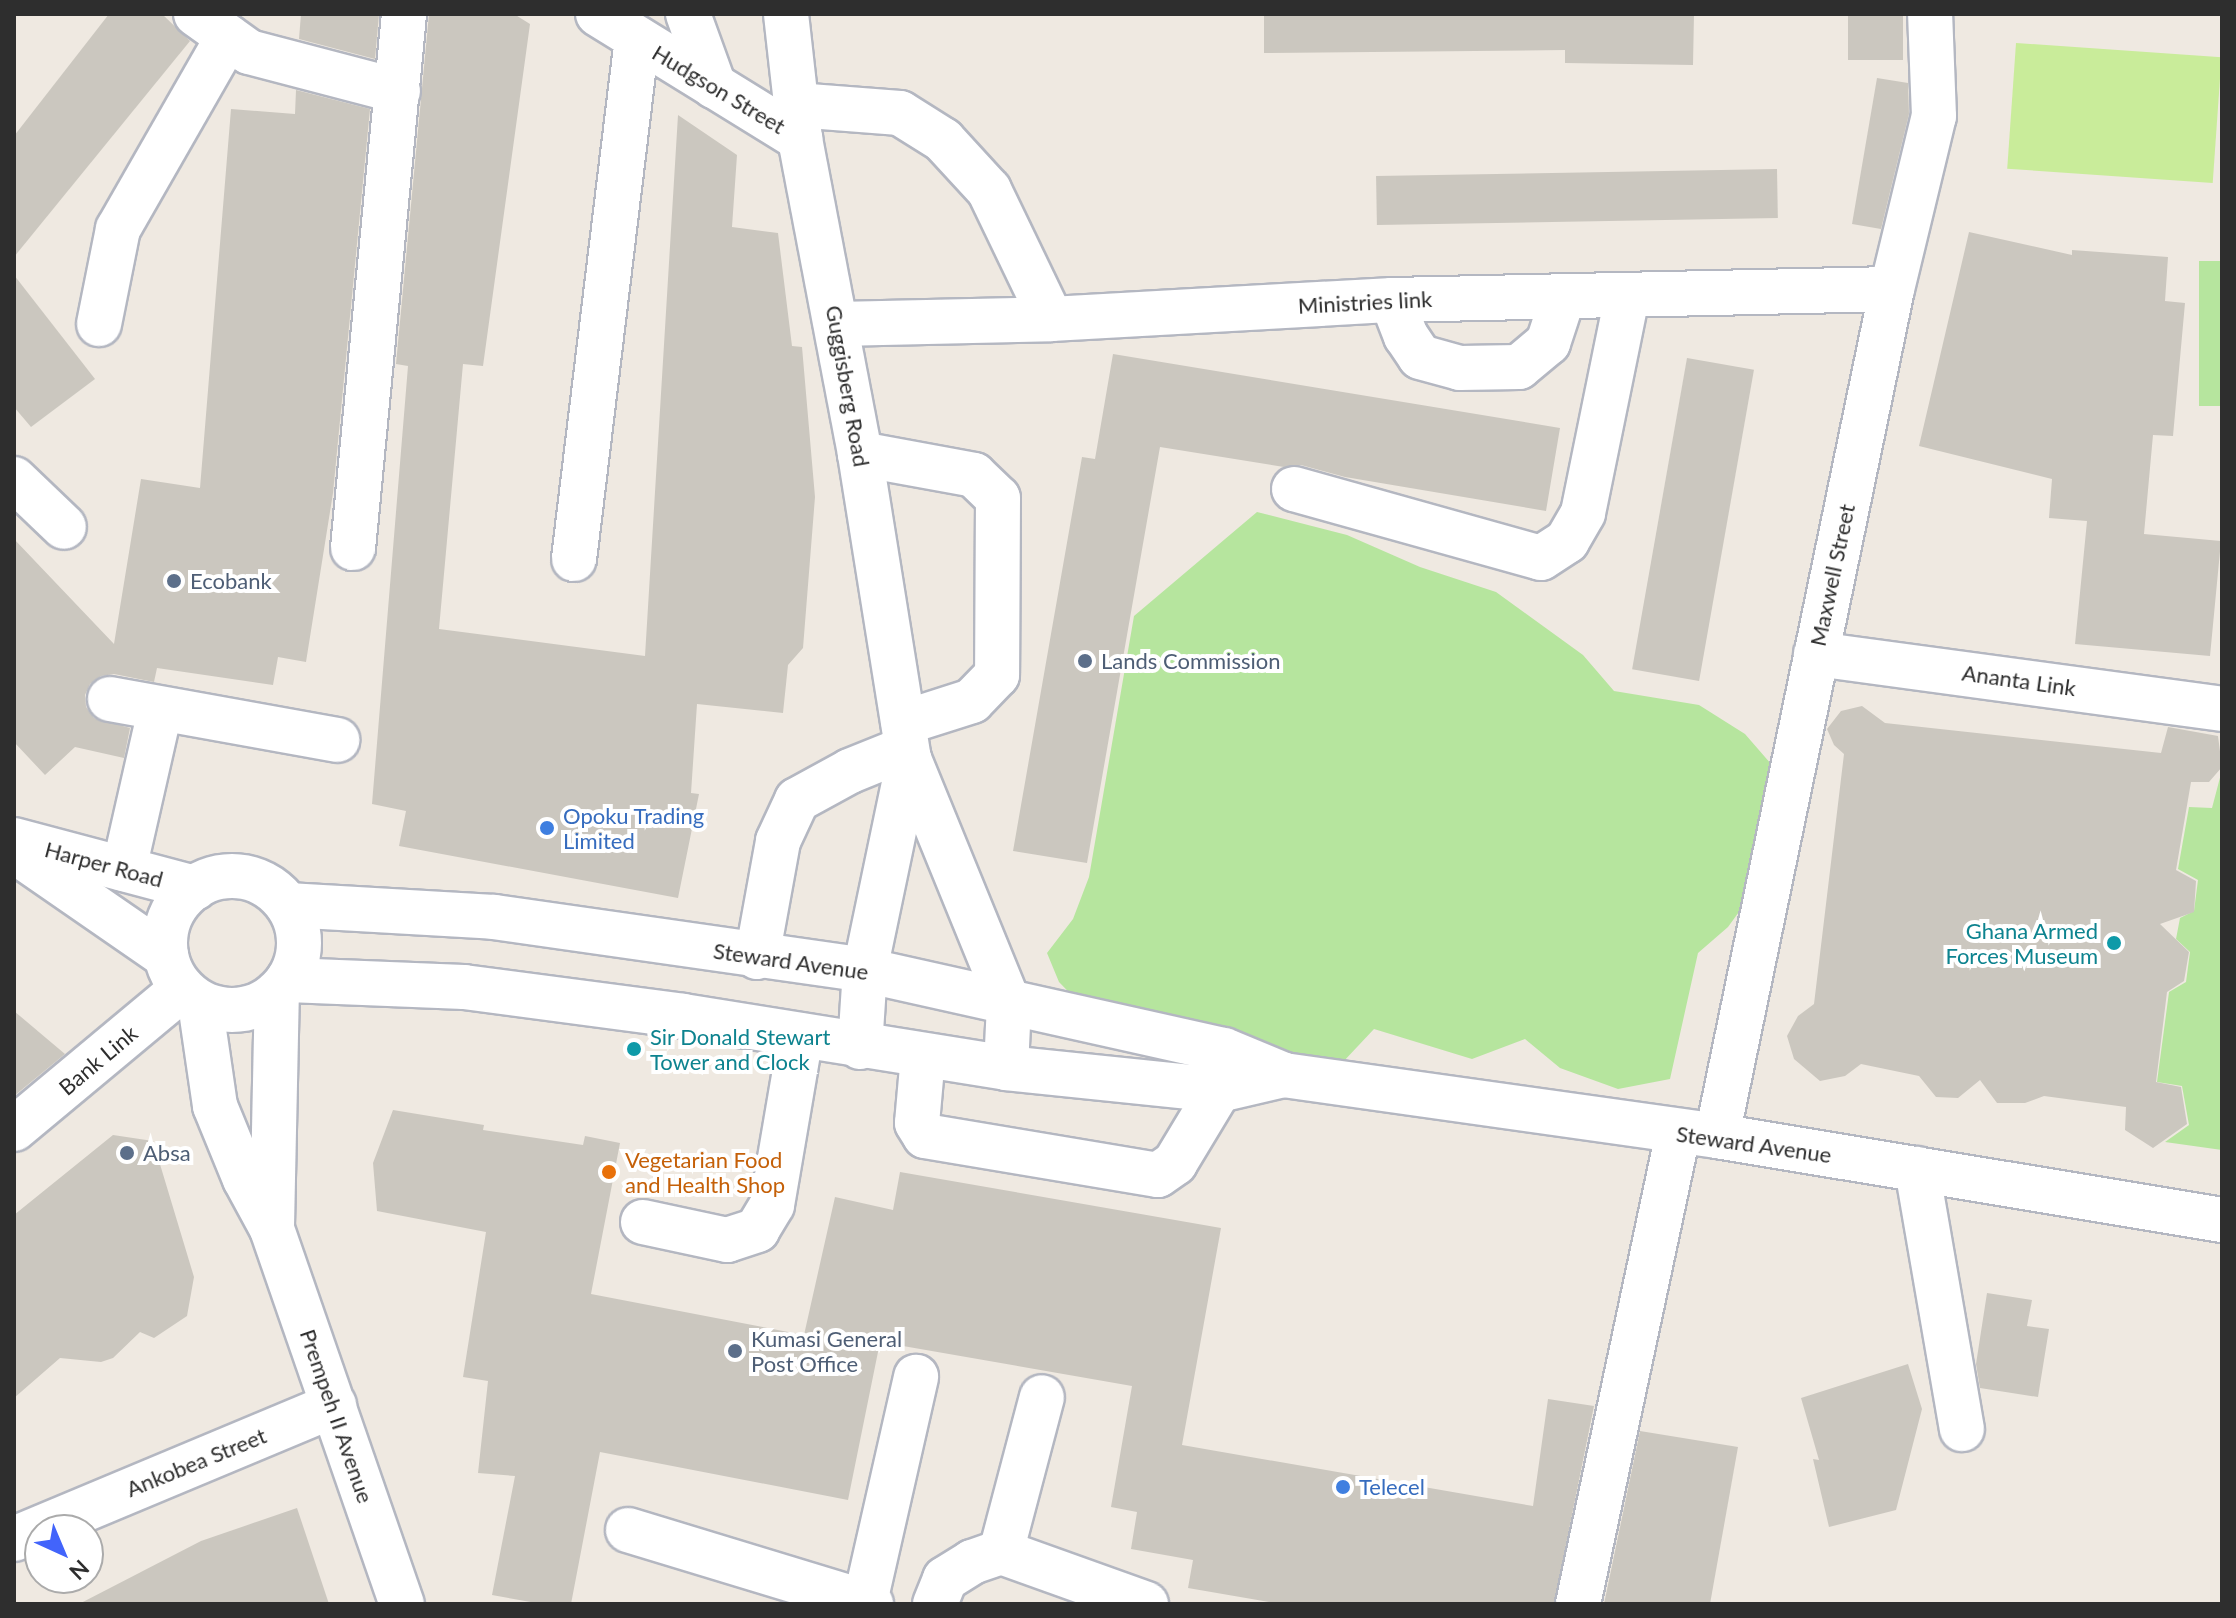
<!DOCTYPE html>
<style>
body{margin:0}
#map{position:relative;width:2236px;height:1618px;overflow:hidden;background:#efe9e1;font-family:Lato,sans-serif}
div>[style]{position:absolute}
.green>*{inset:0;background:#b6e59e;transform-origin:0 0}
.pitch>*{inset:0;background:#c9ec9a;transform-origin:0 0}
.building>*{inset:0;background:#cbc7bf;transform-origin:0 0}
.roads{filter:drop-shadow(2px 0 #b4b7c1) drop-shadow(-2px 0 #b4b7c1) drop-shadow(0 2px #b4b7c1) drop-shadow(0 -2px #b4b7c1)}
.minor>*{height:44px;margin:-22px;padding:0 22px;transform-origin:22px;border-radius:22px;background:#fff}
.minor>.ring{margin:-22px;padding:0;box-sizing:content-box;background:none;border:44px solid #fff;border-radius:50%}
.dots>*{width:22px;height:22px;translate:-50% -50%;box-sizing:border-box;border:4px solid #fff;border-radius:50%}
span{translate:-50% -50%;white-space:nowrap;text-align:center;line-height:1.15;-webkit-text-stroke:8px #fff;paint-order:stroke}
.street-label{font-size:22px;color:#2e2e2e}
.service-label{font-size:22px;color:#4e5e75}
.left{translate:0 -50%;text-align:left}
.shop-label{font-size:22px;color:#366cbe}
.culture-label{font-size:22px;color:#0d838f}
.right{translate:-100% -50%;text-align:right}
.food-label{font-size:22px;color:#c56008}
.frame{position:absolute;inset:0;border:16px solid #2e2e2e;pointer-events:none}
.north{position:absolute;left:24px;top:1514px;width:80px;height:80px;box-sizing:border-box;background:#fff;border:2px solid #ababab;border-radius:50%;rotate:136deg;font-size:22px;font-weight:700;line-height:32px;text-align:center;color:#2e2e2e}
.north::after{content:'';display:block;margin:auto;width:28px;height:36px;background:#4264fb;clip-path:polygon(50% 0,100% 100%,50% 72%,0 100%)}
</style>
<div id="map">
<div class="green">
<i style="left:2199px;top:261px;width:23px;height:145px"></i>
<i style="clip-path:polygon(1257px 512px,1347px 535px,1420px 567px,1496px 592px,1583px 655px,1614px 691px,1699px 705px,1745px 734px,1778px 772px,1757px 887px,1728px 927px,1698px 953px,1670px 1079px,1618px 1089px,1560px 1068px,1525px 1039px,1472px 1059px,1374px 1029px,1342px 1063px,1094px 1018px,1059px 982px,1047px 953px,1073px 919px,1089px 877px,1134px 616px)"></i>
<i style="clip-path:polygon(2222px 770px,2222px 1150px,2165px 1142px,2189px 1125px,2182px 1086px,2157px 1082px,2169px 992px,2186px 982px,2190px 952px,2176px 939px,2180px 918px,2194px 911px,2198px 880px,2178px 869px,2189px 807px,2212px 808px)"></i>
</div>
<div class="pitch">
<i style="left:2016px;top:43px;width:206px;height:126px;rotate:4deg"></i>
</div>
<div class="building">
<i style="clip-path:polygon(109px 14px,162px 14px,190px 41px,14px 257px,14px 136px)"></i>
<i style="clip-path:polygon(301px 14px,379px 14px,375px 59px,299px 39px)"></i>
<i style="clip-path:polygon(429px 14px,514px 14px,530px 24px,483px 366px,463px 364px,439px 629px,645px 656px,678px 115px,737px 155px,732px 227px,778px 233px,792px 346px,802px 347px,815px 497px,803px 648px,788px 665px,783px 713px,697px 704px,691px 793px,699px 794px,678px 898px,399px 846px,406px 811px,372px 804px,408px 366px,396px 364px)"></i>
<i style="clip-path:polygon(1264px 14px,1694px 14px,1693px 65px,1565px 63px,1565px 50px,1264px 53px)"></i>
<i style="left:1848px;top:14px;width:55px;height:46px"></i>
<i style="clip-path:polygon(1877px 78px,1908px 83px,1909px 114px,1881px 229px,1852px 224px)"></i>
<i style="clip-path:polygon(296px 90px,370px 109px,333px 493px,306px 662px,278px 657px,273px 685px,157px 668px,154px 682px,114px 674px,101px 676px,90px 684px,85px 695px,86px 707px,94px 718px,130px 728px,124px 758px,75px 747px,45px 775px,14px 742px,14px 539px,114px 644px,141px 479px,200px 488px,231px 109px,295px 114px)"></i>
<i style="left:1777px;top:169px;width:49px;height:401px;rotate:89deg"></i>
<i style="clip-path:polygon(1969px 232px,2072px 255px,2072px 250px,2168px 257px,2165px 301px,2185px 303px,2173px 436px,2153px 435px,2144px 534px,2221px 541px,2210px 656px,2075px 644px,2087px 521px,2049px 518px,2052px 479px,1919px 446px)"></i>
<i style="clip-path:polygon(14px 275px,95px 379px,31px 427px,14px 407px)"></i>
<i style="clip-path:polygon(1113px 354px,1560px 428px,1546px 511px,1345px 477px,1301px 465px,1284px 467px,1160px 447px,1087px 863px,1013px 851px,1082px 457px,1095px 459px)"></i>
<i style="left:1687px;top:358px;width:68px;height:316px;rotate:10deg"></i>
<i style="clip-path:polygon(1862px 706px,1885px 723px,2161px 753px,2168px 727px,2218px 736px,2222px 767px,2209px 782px,2191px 782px,2176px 870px,2196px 881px,2194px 912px,2160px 924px,2189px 952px,2184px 981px,2167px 992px,2156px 1082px,2181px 1087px,2187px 1124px,2153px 1148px,2125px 1130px,2126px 1107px,2044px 1096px,2025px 1103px,1997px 1103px,1980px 1080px,1958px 1098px,1936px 1097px,1919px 1076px,1861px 1064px,1845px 1076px,1820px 1081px,1794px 1059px,1787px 1036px,1798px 1016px,1814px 1004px,1844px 754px,1834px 745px,1827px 729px,1841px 711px)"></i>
<i style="clip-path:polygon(14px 1011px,65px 1054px,14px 1096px)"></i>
<i style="clip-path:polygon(393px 1110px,484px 1125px,483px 1130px,583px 1145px,585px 1136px,620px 1143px,591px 1294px,804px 1335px,835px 1197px,893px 1210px,900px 1172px,1221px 1228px,1182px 1445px,1533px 1506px,1548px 1399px,1594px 1406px,1554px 1604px,1281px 1604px,1188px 1588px,1193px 1560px,1131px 1549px,1137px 1512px,1111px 1507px,1132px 1386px,880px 1342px,848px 1500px,600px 1452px,571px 1604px,542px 1604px,492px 1595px,515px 1476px,478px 1473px,488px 1381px,463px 1377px,486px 1232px,377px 1211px,373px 1163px)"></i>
<i style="clip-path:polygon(113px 1135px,153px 1141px,194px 1277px,187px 1316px,154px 1338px,140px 1332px,113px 1358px,101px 1362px,60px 1358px,14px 1398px,14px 1215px)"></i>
<i style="clip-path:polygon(1987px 1293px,2032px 1300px,2027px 1326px,2049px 1329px,2038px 1397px,1980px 1388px,1976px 1364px)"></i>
<i style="clip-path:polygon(1908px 1364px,1922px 1409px,1896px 1510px,1829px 1527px,1813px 1459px,1819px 1460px,1801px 1398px)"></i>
<i style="clip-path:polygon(1640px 1431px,1738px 1447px,1710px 1604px,1604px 1604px)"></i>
<i style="clip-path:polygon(297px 1508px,329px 1604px,79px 1604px,201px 1541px)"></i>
</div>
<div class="roads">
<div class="minor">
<i style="left:196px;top:14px;width:65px;rotate:35.6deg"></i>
<i style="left:249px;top:52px;width:154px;rotate:14.7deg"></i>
<i style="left:598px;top:14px;width:238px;rotate:31.7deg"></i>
<i style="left:688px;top:14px;width:77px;rotate:70.1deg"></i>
<i style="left:786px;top:14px;width:126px;rotate:83.6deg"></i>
<i style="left:800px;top:139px;width:321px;rotate:79.2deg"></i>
<i style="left:860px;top:454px;width:309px;rotate:80.9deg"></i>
<i style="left:909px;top:759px;width:265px;rotate:67.8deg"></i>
<i style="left:1009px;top:1004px;width:64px;rotate:92.7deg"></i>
<i style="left:796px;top:105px;width:104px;rotate:4.4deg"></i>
<i style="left:900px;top:113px;width:51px;rotate:32.1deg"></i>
<i style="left:943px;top:140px;width:68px;rotate:47.4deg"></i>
<i style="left:989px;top:190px;width:143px;rotate:64.3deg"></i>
<i style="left:1392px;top:300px;width:39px;rotate:69deg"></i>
<i style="left:1406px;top:336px;width:25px;rotate:56deg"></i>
<i style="left:1420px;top:357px;width:41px;rotate:15.4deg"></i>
<i style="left:1460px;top:368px;width:59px;rotate:-1deg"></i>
<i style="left:1519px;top:367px;width:38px;rotate:-40deg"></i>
<i style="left:1548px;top:343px;width:48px;rotate:-71.9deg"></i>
<i style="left:99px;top:324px;width:97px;rotate:-78.7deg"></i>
<i style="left:118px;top:229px;width:221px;rotate:-60.2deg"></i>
<i style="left:837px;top:324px;width:214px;rotate:-1.3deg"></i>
<i style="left:1051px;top:319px;width:342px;rotate:-3.2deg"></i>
<i style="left:1392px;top:300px;width:500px;rotate:-1.26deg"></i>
<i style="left:860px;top:454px;width:116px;rotate:10.4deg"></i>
<i style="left:974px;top:475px;width:33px;rotate:44deg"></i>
<i style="left:998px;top:498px;width:177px;rotate:90.3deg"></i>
<i style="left:997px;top:675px;width:36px;rotate:134deg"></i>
<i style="left:972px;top:701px;width:72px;rotate:162.3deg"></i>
<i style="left:14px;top:479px;width:69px;rotate:43.8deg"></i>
<i style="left:1294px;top:489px;width:256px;rotate:15.6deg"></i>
<i style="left:1541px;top:558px;width:31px;rotate:-33deg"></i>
<i style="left:1567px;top:541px;width:32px;rotate:-60deg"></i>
<i style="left:1583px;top:513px;width:221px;rotate:-78.5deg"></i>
<i style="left:353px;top:548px;width:536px;rotate:-84.54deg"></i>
<i style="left:574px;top:559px;width:524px;rotate:-83.09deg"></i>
<i style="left:1816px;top:654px;width:410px;rotate:7.7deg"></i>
<i style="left:110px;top:699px;width:231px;rotate:10.2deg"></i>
<i style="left:14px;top:840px;width:187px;rotate:14.9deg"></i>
<i style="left:14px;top:851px;width:185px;rotate:34.6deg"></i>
<i style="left:124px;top:869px;width:162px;rotate:-77.2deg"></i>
<i class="ring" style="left:165px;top:876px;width:90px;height:90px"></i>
<i style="left:288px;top:905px;width:206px;rotate:3.3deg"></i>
<i style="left:494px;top:917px;width:375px;rotate:8.1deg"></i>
<i style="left:865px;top:970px;width:368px;rotate:12.6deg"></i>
<i style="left:1224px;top:1050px;width:65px;rotate:22.6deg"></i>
<i style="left:1284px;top:1075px;width:437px;rotate:8deg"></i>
<i style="left:1717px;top:1136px;width:512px;rotate:9.44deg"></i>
<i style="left:757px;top:957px;width:118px;rotate:-79.7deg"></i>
<i style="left:778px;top:841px;width:45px;rotate:-65.1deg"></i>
<i style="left:797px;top:800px;width:60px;rotate:-28.7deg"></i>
<i style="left:850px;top:771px;width:61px;rotate:-22deg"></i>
<i style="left:288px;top:980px;width:176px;rotate:2.3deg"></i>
<i style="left:464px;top:987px;width:221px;rotate:7.5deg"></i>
<i style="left:683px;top:1016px;width:327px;rotate:9.1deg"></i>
<i style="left:1006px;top:1068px;width:214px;rotate:5.9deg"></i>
<i style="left:1219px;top:1090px;width:67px;rotate:-13deg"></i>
<i style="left:200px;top:1003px;width:104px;rotate:81.7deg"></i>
<i style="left:215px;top:1106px;width:79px;rotate:67.7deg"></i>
<i style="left:245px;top:1179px;width:57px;rotate:61.6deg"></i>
<i style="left:272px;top:1229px;width:397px;rotate:70.9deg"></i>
<i style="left:860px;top:1047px;width:77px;rotate:-86.3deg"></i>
<i style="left:865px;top:970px;width:216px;rotate:-78.2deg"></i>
<i style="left:923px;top:1056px;width:67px;rotate:95.1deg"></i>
<i style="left:917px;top:1123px;width:15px;rotate:58deg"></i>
<i style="left:925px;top:1136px;width:236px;rotate:9.5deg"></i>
<i style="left:1158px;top:1175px;width:21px;rotate:-35deg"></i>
<i style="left:1175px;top:1163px;width:85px;rotate:-58.9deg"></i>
<i style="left:1219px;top:1090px;width:25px;rotate:-83deg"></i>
<i style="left:14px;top:1129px;width:219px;rotate:-39.8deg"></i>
<i style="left:1717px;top:1136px;width:865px;rotate:-78.33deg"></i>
<i style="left:1892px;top:289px;width:178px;rotate:-76.4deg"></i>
<i style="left:1934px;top:116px;width:102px;rotate:-92.2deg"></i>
<i style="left:1917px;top:1169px;width:264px;rotate:80.2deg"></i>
<i style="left:643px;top:1222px;width:86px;rotate:12.1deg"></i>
<i style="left:727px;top:1240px;width:32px;rotate:-18deg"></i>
<i style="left:757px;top:1230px;width:29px;rotate:-59deg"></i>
<i style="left:772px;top:1205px;width:172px;rotate:-80.3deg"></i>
<i style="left:272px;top:1226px;width:233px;rotate:-88.8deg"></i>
<i style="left:628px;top:1530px;width:254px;rotate:16.9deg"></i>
<i style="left:14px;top:1539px;width:347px;rotate:-22.7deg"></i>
<i style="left:1001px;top:1552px;width:160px;rotate:-75.2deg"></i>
<i style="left:865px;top:1602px;width:231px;rotate:-77.2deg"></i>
<i style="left:935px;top:1604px;width:27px;rotate:-68deg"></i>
<i style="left:945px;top:1579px;width:32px;rotate:-32deg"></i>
<i style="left:972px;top:1562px;width:31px;rotate:-19deg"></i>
<i style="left:1001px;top:1552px;width:154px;rotate:19.7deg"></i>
<i style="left:1578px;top:1604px;width:482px;rotate:-78deg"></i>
</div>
</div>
<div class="dots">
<i style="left:174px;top:581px;background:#5c6f8a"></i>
<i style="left:1085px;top:661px;background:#5c6f8a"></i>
<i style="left:547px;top:828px;background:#3f7fe0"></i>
<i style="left:2114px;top:943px;background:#0f9aa8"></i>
<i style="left:634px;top:1049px;background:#0f9aa8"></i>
<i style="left:127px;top:1153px;background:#5c6f8a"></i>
<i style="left:609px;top:1172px;background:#e8710a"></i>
<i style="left:735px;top:1351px;background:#5c6f8a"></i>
<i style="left:1343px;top:1487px;background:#3f7fe0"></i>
</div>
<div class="street-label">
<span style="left:719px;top:89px;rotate:31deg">Hudgson Street</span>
<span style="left:1365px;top:302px;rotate:-3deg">Ministries link</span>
<span style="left:848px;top:386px;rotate:80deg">Guggisberg Road</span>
<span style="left:1832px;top:575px;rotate:-78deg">Maxwell Street</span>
<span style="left:2019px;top:680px;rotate:8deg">Ananta Link</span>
<span style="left:104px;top:864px;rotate:15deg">Harper Road</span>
<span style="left:791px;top:961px;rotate:8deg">Steward Avenue</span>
<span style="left:98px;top:1060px;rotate:-40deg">Bank Link</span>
<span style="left:1754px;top:1144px;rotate:8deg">Steward Avenue</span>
<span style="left:337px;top:1416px;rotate:71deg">Prempeh II Avenue</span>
<span style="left:196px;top:1462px;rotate:-22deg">Ankobea Street</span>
</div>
<div class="service-label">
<span class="left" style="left:190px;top:581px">Ecobank</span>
<span class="left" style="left:1101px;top:661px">Lands Commission</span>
<span class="left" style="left:143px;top:1153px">Absa</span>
<span class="left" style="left:751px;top:1351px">Kumasi General<br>Post Office</span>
</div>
<div class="shop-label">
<span class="left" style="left:563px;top:828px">Opoku Trading<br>Limited</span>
<span class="left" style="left:1359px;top:1487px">Telecel</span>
</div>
<div class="culture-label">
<span class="right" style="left:2098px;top:943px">Ghana Armed<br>Forces Museum</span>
<span class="left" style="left:650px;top:1049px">Sir Donald Stewart<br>Tower and Clock</span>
</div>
<div class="food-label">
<span class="left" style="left:625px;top:1172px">Vegetarian Food<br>and Health Shop</span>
</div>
<div class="frame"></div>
<div class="north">N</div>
</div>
